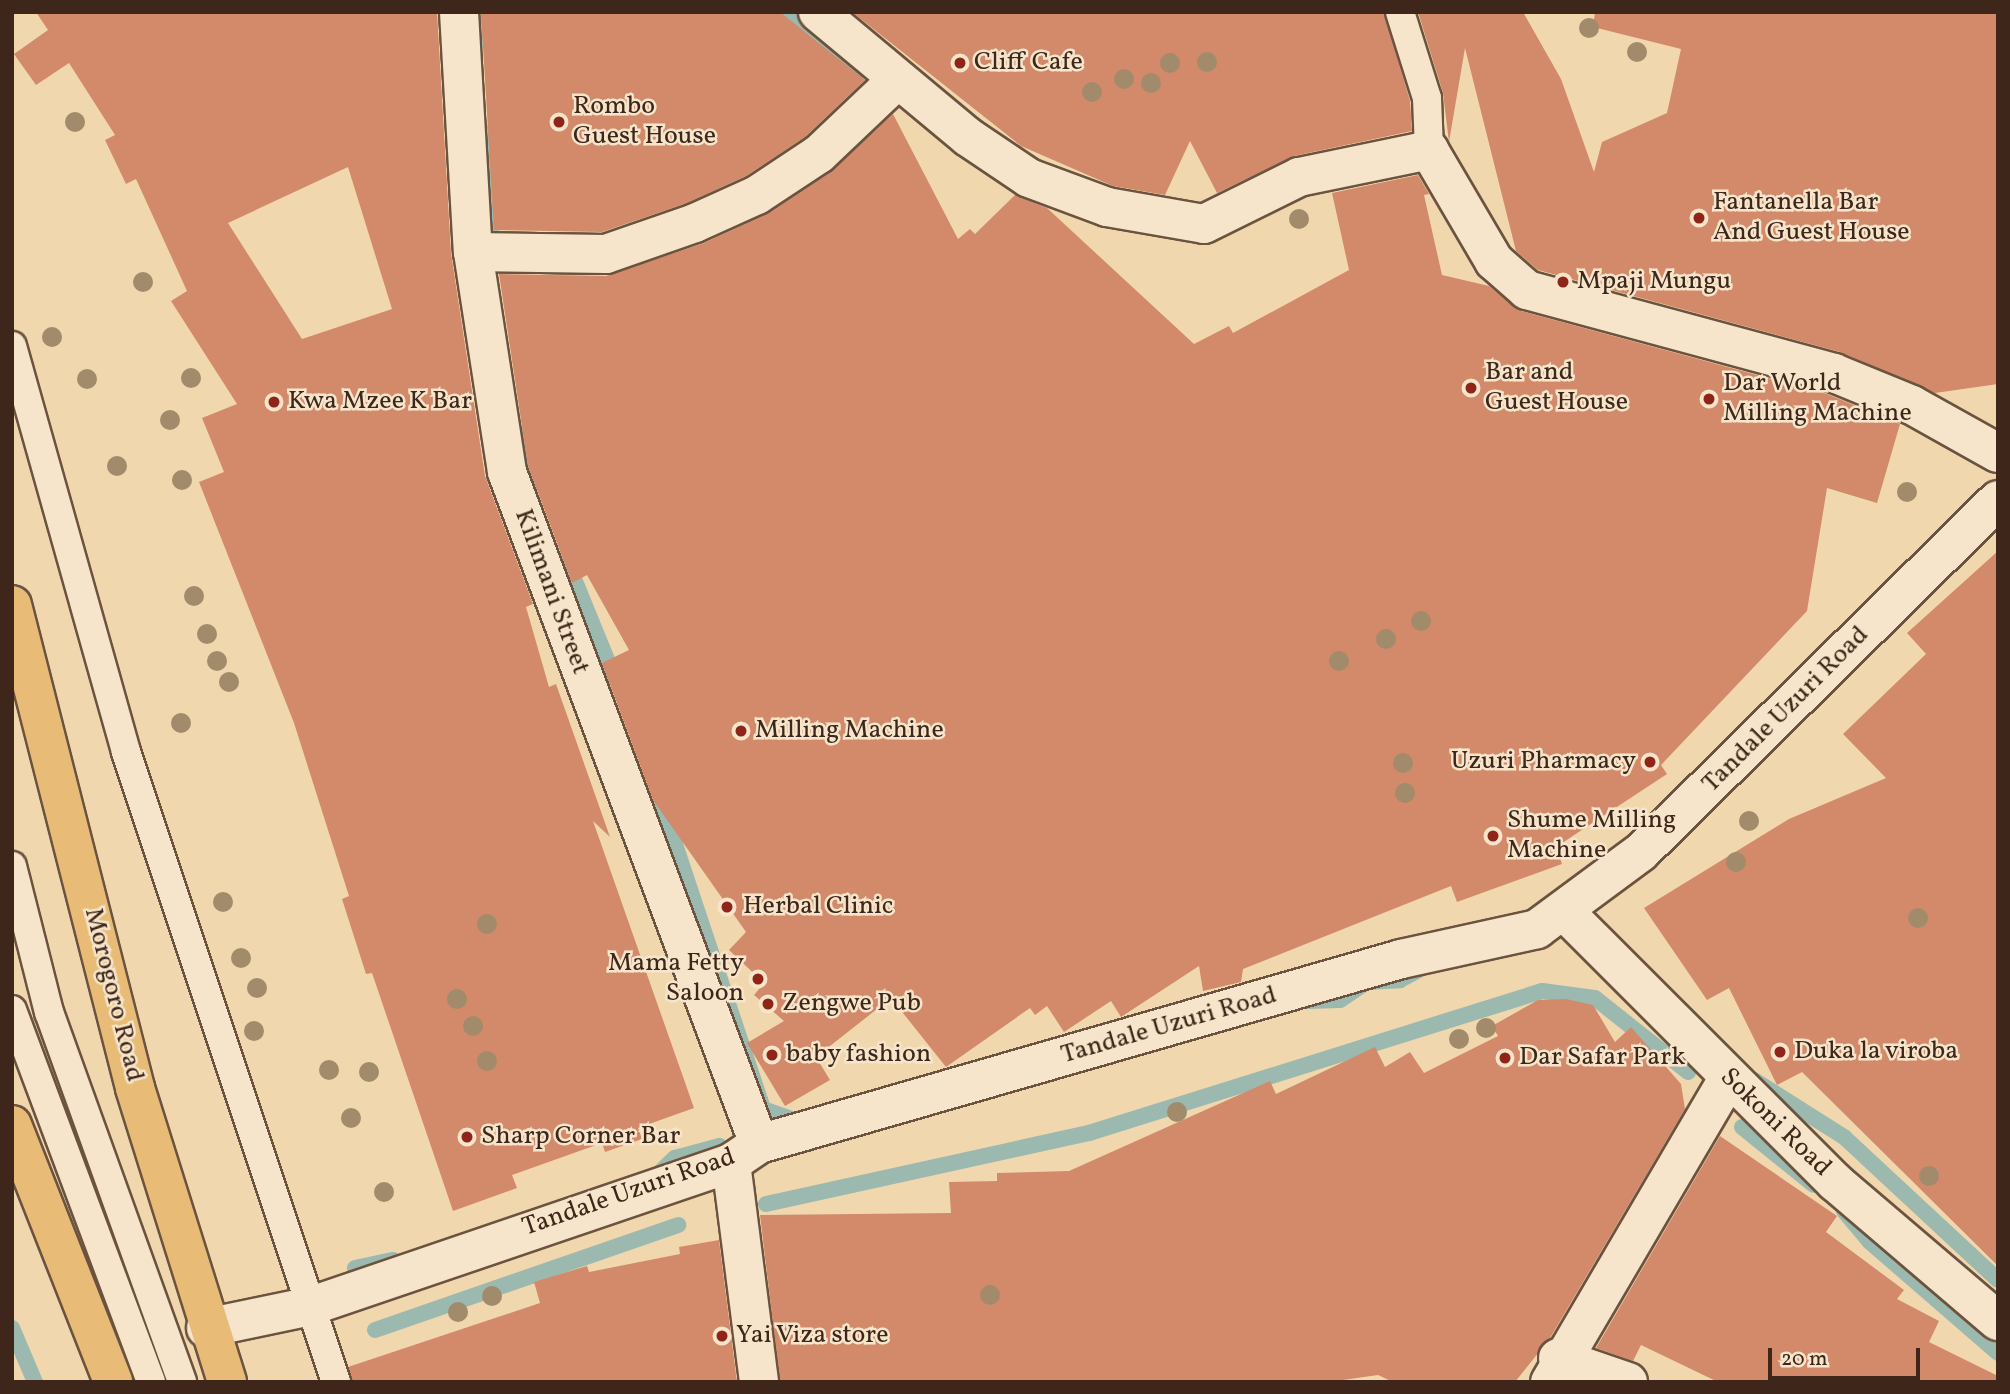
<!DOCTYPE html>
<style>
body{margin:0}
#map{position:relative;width:2010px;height:1394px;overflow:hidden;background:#f1d7ae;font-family:Vollkorn,serif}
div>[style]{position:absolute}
.stream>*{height:16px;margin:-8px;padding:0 8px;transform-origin:8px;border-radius:8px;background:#9bb9af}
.building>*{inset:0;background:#d28a6b}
.roads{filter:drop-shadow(2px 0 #6b533f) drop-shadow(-2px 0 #6b533f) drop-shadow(0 2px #6b533f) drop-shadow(0 -2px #6b533f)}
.lane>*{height:28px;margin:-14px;padding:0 14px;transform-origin:14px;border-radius:14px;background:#f6e5ca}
.street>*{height:38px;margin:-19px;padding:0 19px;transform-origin:19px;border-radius:19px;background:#f6e5ca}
.highway>*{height:38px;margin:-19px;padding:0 19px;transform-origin:19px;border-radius:19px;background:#e8bc77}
.trees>*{width:20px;height:20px;margin:-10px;border-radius:50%;background:#a18b6b}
.dots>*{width:19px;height:19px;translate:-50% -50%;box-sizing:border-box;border:4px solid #f6e5ca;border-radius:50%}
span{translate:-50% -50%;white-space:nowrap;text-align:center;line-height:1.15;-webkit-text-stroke:5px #f6e5ca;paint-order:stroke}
.poi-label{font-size:26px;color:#3e271a}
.left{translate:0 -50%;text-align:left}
.right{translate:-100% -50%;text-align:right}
.street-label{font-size:26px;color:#3e271a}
.frame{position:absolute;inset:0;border:14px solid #3e271a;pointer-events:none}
.scale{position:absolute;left:1768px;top:1348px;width:152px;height:32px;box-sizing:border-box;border:4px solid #3e271a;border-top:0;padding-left:9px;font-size:21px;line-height:24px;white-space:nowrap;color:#3e271a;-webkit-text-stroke:5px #f6e5ca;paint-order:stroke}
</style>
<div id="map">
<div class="stream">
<i style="left:480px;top:12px;width:29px;rotate:82deg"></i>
<i style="left:789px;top:12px;width:91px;rotate:41deg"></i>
<i style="left:489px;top:133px;width:107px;rotate:88.9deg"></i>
<i style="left:517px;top:433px;width:51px;rotate:69.4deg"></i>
<i style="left:568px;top:564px;width:124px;rotate:67.8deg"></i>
<i style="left:661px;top:802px;width:324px;rotate:71.6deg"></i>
<i style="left:763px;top:1109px;width:42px;rotate:19.3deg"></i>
<i style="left:1308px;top:1001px;width:32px;rotate:-2deg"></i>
<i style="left:1340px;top:1000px;width:32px;rotate:-34deg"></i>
<i style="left:1367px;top:982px;width:33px;rotate:-3deg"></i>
<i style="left:1400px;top:980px;width:24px;rotate:-28deg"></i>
<i style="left:1754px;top:1080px;width:107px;rotate:32.3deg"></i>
<i style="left:1844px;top:1137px;width:210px;rotate:42.9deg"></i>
<i style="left:1742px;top:1127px;width:92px;rotate:38.9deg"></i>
<i style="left:654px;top:1178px;width:29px;rotate:-44deg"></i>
<i style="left:675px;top:1158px;width:46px;rotate:-15.3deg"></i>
<i style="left:766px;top:1204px;width:331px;rotate:-12.4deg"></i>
<i style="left:1089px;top:1133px;width:475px;rotate:-17.4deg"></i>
<i style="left:1542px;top:991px;width:53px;rotate:7.5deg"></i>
<i style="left:1595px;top:998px;width:119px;rotate:38.5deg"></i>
<i style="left:1844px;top:1211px;width:40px;rotate:50deg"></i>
<i style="left:1870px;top:1242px;width:169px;rotate:40.9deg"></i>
<i style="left:355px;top:1268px;width:39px;rotate:-12deg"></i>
<i style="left:12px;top:1328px;width:59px;rotate:66.9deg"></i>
<i style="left:375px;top:1330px;width:321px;rotate:-19.1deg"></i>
</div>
<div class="building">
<i style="clip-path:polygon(evenodd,36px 12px,437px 12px,451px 253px,485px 476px,533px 604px,526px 607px,549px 687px,556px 684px,610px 837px,593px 821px,694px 1108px,638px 1128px,642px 1139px,605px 1152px,602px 1143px,512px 1175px,517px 1188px,453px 1211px,372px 973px,366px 974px,342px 899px,349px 896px,294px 723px,199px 482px,224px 472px,202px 418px,237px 404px,171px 301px,187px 291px,136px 179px,126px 184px,105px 140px,115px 135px,69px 63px,36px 85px,14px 54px,48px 30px,36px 12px,348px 167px,392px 309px,302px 339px,228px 223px,348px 167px)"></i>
<i style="clip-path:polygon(481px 12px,780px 12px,865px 80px,805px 137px,746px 176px,687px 203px,602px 232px,494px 230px)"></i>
<i style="clip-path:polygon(852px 12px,1384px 12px,1410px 101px,1412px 131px,1294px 156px,1217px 193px,1190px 141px,1165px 195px,1113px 186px,1021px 146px)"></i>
<i style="clip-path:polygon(1418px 12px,1523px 12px,1561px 79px,1594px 172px,1602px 142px,1667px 113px,1681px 49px,1593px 27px,1595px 12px,1998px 12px,1998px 384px,1935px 393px,1840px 352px,1538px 270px,1516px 251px,1465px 48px,1449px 142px,1443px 93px)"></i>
<i style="clip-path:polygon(893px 114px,958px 239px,970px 229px,975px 234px,1015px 195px,1047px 208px,1194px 344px,1229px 326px,1233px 333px,1349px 270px,1332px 193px,1418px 175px,1429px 194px,1424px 195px,1442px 275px,1489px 286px,1521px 311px,1827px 394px,1900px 424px,1877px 503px,1827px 488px,1807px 611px,1661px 765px,1667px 774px,1556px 847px,1562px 864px,1457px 902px,1451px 886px,1243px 969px,1241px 982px,1203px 991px,1199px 966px,1121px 1017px,1111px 1001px,1064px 1032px,1047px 1006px,1035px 1015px,1030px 1008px,946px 1067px,891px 998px,816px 1057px,830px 1080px,785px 1106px,747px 1043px,784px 1021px,754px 995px,764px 983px,729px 950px,746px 932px,653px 800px,602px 663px,629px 650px,587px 575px,572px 583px,528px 466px,499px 274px,606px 276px,704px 243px,769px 213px,831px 172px)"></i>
<i style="clip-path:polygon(1998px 551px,1998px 1266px,1802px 1072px,1777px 1085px,1729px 988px,1707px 1000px,1644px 908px,1789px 819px,1886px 778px,1843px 734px,1926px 654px,1907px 633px)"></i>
<i style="clip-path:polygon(1566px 999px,1593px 1005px,1615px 1042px,1631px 1027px,1681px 1084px,1685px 1109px,1550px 1338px,1515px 1382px,1393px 1382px,1378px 1375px,1329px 1382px,780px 1382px,760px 1215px,951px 1213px,949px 1182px,997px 1181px,997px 1173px,1069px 1171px,1270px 1081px,1276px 1094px,1375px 1047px,1385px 1067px,1410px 1052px,1424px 1073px,1498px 1036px,1492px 1026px,1538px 1000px)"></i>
<i style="clip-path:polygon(1720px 1136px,1837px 1216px,1826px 1232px,1904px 1290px,1897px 1299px,1939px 1321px,1929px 1342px,1998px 1376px,1998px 1382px,1718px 1382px,1641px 1345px,1633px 1361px,1596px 1348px)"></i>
<i style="clip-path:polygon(719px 1240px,737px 1382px,352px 1382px,348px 1367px,540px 1303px,534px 1282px,587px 1266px,589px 1272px,680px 1254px,679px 1247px)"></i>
</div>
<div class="roads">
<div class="lane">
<i style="left:1400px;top:12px;width:90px;rotate:72.6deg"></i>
<i style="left:1427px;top:98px;width:52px;rotate:87.8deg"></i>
<i style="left:12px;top:346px;width:422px;rotate:74.3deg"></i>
<i style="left:126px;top:752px;width:664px;rotate:71.57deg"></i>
<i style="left:12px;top:866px;width:151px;rotate:75.8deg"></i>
<i style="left:49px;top:1012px;width:393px;rotate:70.2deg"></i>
<i style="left:12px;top:1010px;width:397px;rotate:69.5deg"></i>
</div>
<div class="street">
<i style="left:459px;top:12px;width:240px;rotate:86.7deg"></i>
<i style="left:473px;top:252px;width:223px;rotate:81.2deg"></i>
<i style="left:507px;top:472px;width:718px;rotate:69.44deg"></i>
<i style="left:818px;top:12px;width:195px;rotate:39.8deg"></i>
<i style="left:968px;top:137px;width:73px;rotate:33.9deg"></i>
<i style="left:1029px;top:178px;width:83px;rotate:20.4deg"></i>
<i style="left:1107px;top:207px;width:98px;rotate:9.9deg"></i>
<i style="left:1204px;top:224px;width:106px;rotate:-26.3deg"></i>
<i style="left:1299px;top:177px;width:133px;rotate:-11.7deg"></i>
<i style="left:1429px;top:150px;width:129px;rotate:59.6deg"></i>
<i style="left:1494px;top:261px;width:44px;rotate:41.3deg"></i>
<i style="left:1527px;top:290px;width:318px;rotate:15.1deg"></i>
<i style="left:1834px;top:373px;width:84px;rotate:22.3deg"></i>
<i style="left:1912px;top:405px;width:98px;rotate:29.2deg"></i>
<i style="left:473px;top:252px;width:133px;rotate:0.9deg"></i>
<i style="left:606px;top:254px;width:94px;rotate:-19.2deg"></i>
<i style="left:695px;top:223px;width:68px;rotate:-24.3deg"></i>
<i style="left:757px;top:195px;width:74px;rotate:-33.5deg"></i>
<i style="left:819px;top:154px;width:106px;rotate:-43.5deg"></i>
<i style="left:1565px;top:912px;width:382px;rotate:45deg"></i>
<i style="left:1835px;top:1182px;width:214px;rotate:40.5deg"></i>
<i style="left:731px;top:1163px;width:221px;rotate:82.7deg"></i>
<i style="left:206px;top:1328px;width:107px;rotate:-11.8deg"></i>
<i style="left:311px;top:1306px;width:444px;rotate:-18.8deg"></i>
<i style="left:731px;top:1163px;width:34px;rotate:-34deg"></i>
<i style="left:759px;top:1144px;width:668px;rotate:-16.07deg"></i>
<i style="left:1401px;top:959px;width:139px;rotate:-12.4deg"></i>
<i style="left:1537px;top:929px;width:129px;rotate:-36.5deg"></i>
<i style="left:1641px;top:852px;width:501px;rotate:-44.6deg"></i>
<i style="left:1558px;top:1358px;width:74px;rotate:18.9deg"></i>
<i style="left:1550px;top:1382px;width:351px;rotate:-59.6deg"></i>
</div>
<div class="highway">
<i style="left:12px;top:605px;width:498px;rotate:75.7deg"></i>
<i style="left:135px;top:1088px;width:308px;rotate:72.6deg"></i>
<i style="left:12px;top:1125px;width:276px;rotate:68.5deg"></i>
</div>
</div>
<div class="trees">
<i style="left:1589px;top:28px"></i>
<i style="left:1637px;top:52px"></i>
<i style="left:1207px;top:62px"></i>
<i style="left:1170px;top:63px"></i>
<i style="left:1124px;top:79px"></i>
<i style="left:1151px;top:83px"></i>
<i style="left:1092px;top:92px"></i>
<i style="left:75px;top:122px"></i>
<i style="left:1299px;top:219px"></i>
<i style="left:143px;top:282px"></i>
<i style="left:52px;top:337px"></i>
<i style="left:191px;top:378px"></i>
<i style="left:87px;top:379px"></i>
<i style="left:170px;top:420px"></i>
<i style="left:117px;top:466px"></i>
<i style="left:182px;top:480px"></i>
<i style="left:1907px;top:492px"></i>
<i style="left:194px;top:596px"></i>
<i style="left:1421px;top:621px"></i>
<i style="left:207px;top:634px"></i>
<i style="left:1386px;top:639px"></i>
<i style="left:217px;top:661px"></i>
<i style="left:1339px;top:661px"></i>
<i style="left:229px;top:682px"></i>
<i style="left:181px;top:723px"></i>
<i style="left:1403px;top:763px"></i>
<i style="left:1405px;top:793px"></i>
<i style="left:1749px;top:821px"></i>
<i style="left:1736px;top:862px"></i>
<i style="left:223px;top:902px"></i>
<i style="left:1918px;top:918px"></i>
<i style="left:487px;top:924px"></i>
<i style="left:241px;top:958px"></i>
<i style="left:257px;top:988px"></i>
<i style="left:457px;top:999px"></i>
<i style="left:473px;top:1026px"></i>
<i style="left:1486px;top:1028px"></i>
<i style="left:254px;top:1031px"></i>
<i style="left:1459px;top:1039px"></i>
<i style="left:487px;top:1061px"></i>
<i style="left:329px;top:1070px"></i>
<i style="left:369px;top:1072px"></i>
<i style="left:1177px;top:1112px"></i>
<i style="left:351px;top:1118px"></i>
<i style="left:1929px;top:1176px"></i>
<i style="left:384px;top:1192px"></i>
<i style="left:990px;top:1295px"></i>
<i style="left:492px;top:1296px"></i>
<i style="left:458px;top:1312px"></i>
</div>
<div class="dots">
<i style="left:960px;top:63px;background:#8f2418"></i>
<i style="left:559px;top:122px;background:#8f2418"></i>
<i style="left:1699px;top:218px;background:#8f2418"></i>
<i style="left:1563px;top:282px;background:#8f2418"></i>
<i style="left:1471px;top:388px;background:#8f2418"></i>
<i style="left:1709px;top:399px;background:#8f2418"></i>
<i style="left:274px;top:402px;background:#8f2418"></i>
<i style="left:741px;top:731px;background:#8f2418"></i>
<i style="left:1650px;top:762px;background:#8f2418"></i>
<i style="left:1493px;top:836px;background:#8f2418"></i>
<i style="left:727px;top:907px;background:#8f2418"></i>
<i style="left:758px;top:979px;background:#8f2418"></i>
<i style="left:768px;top:1004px;background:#8f2418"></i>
<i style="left:1780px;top:1052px;background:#8f2418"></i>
<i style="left:772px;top:1055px;background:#8f2418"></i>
<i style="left:1505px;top:1058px;background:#8f2418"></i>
<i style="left:467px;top:1137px;background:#8f2418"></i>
<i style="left:722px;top:1336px;background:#8f2418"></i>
</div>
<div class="poi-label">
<span class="left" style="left:974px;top:63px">Cliff Cafe</span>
<span class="left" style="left:573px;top:122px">Rombo<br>Guest House</span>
<span class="left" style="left:1713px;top:218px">Fantanella Bar<br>And Guest House</span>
<span class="left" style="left:1577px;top:282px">Mpaji Mungu</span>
<span class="left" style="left:1485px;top:388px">Bar and<br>Guest House</span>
<span class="left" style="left:1723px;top:399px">Dar World<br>Milling Machine</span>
<span class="left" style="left:288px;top:402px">Kwa Mzee K Bar</span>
<span class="left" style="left:755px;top:731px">Milling Machine</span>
<span class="right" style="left:1636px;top:762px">Uzuri Pharmacy</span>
<span class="left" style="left:1507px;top:836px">Shume Milling<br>Machine</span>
<span class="left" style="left:743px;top:907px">Herbal Clinic</span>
<span class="right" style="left:744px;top:979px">Mama Fetty<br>Saloon</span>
<span class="left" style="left:782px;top:1004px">Zengwe Pub</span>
<span class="left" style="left:1794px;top:1052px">Duka la viroba</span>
<span class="left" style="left:786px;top:1055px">baby fashion</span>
<span class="left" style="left:1519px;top:1058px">Dar Safar Park</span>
<span class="left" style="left:481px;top:1137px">Sharp Corner Bar</span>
<span class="left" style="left:736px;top:1336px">Yai Viza store</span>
</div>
<div class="street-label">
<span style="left:551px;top:592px;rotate:70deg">Kilimani Street</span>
<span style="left:1786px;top:710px;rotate:-45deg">Tandale Uzuri Road</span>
<span style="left:113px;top:995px;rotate:76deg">Morogoro Road</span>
<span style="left:1169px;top:1026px;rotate:-16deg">Tandale Uzuri Road</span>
<span style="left:1775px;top:1123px;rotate:44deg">Sokoni Road</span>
<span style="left:629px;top:1193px;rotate:-19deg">Tandale Uzuri Road</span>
</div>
<div class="frame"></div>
<div class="scale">20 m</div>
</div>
